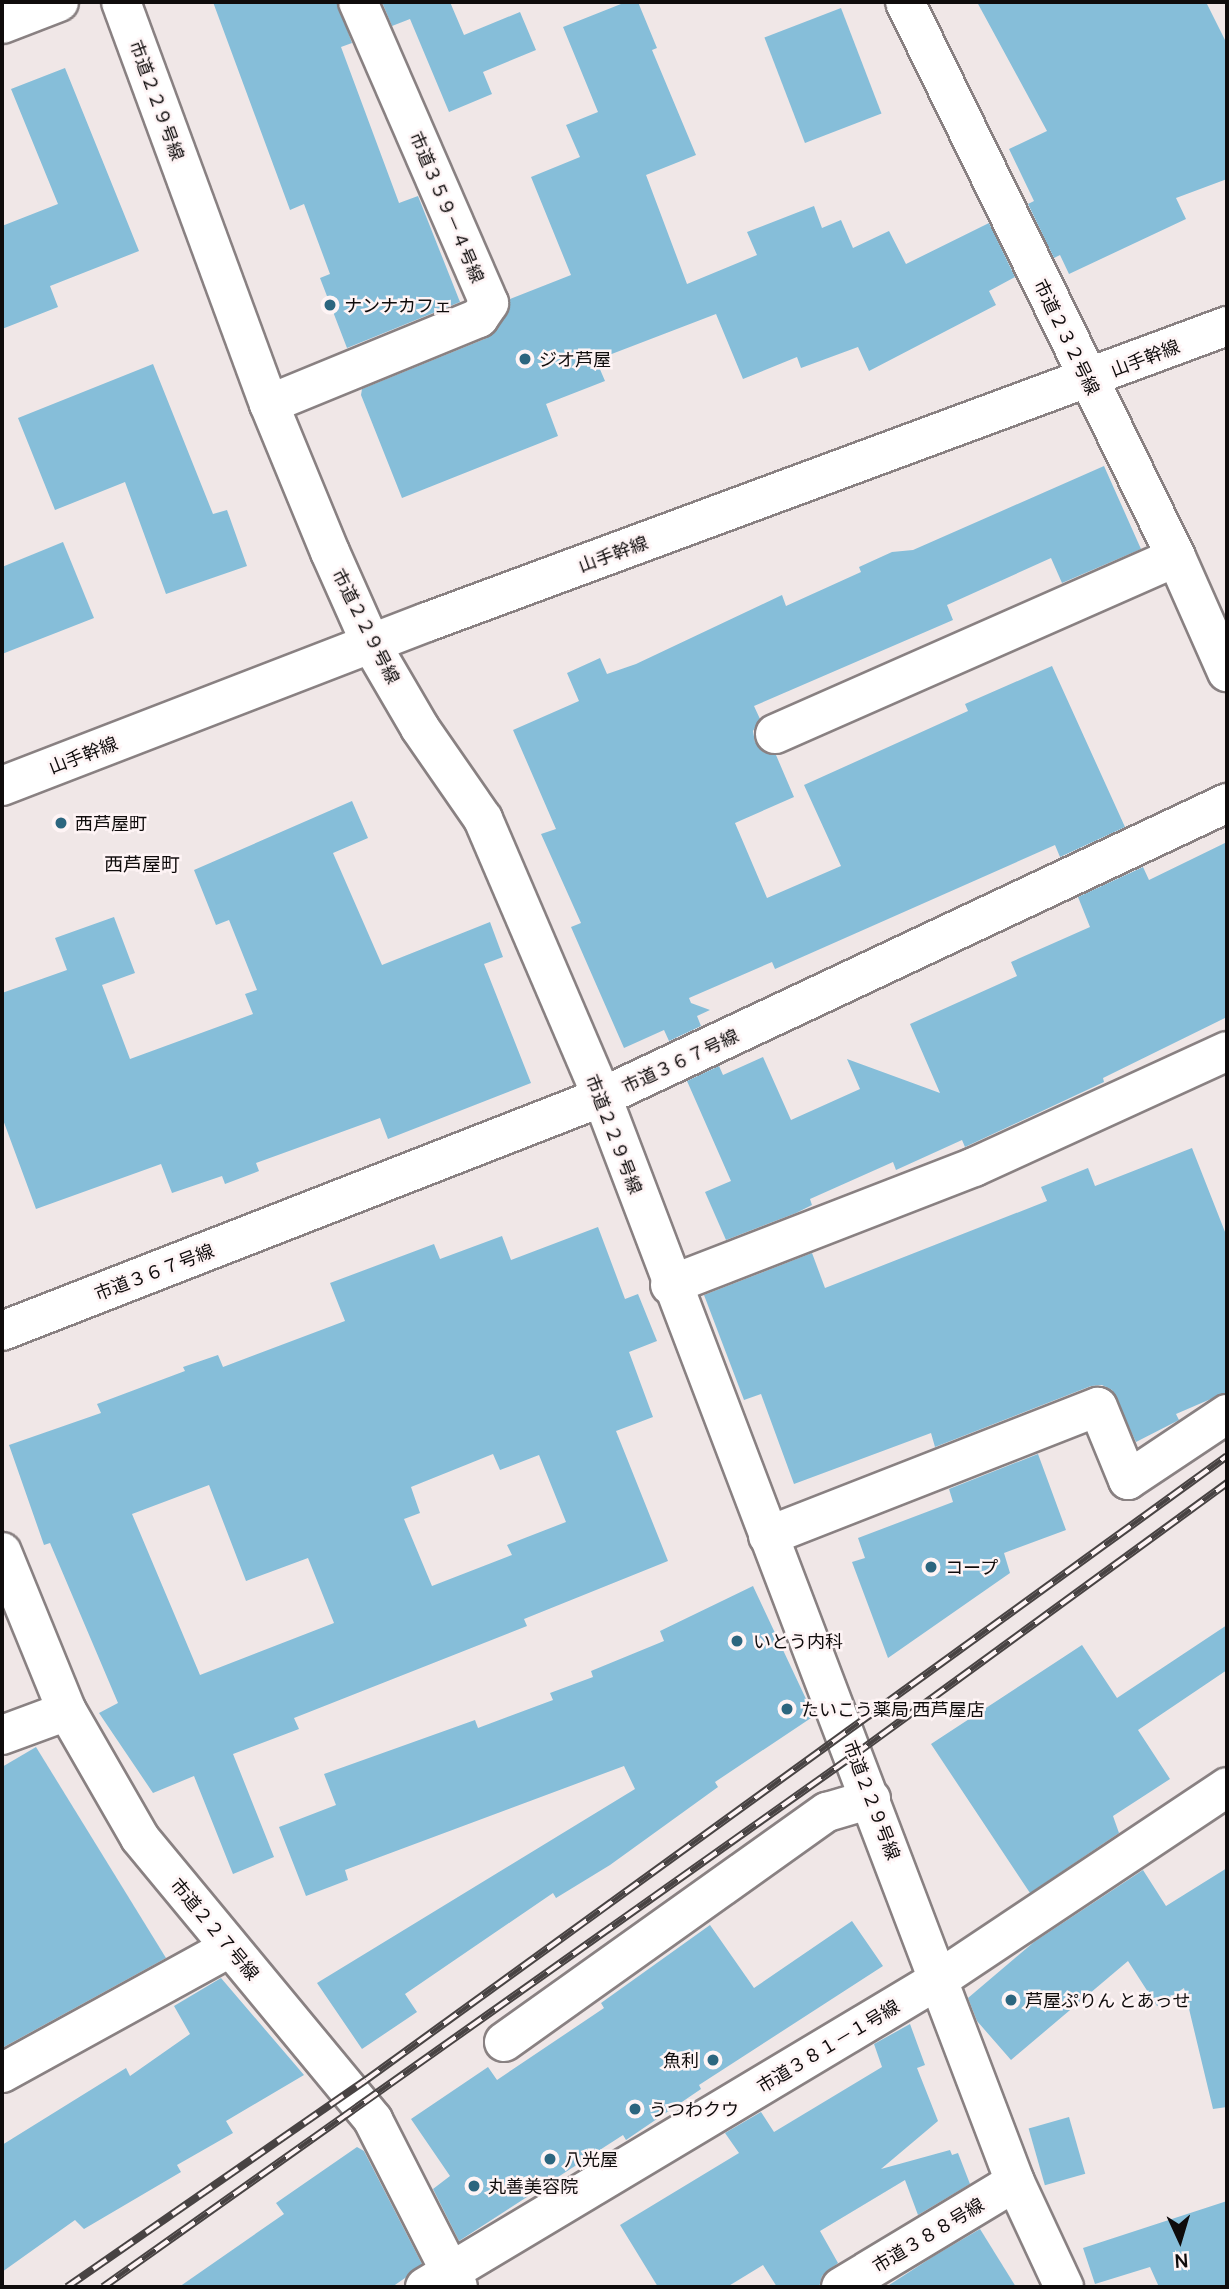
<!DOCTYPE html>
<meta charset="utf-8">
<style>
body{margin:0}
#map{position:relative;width:1229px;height:2289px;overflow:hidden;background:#f0e7e7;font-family:Manrope,"Noto Sans JP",sans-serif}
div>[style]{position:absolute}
.building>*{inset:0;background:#86bed9;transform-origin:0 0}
.roads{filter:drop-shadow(2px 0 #898182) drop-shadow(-2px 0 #898182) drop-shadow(0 2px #898182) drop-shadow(0 -2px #898182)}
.minor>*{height:38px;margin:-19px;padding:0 19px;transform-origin:19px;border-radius:19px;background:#fff}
.rail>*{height:8px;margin-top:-4px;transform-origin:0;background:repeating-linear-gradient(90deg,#fef4f5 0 16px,#484343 0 32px);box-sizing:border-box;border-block:2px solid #484343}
.dots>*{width:19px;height:19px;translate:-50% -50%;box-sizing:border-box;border:4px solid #fef4f5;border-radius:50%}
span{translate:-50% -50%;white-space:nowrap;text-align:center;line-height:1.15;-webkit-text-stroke:5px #fef4f5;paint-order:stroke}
.street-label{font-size:18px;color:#0f0c0c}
.poi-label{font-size:18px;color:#0f0c0c}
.left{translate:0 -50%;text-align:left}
.right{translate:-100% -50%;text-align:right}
.neighbourhood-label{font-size:19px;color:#0f0c0c}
.frame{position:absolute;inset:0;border:4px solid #0f0c0c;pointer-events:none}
.north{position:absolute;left:1145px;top:2205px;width:70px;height:70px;-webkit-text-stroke:5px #fef4f5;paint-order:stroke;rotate:176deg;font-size:19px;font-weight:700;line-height:28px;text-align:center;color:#0f0c0c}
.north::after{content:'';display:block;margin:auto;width:24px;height:32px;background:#0f0c0c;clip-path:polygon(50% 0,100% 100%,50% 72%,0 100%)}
</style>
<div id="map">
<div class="building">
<i style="clip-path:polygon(213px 2px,337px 2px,352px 43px,341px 47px,399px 203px,418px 196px,460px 302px,347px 348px,320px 278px,330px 274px,304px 204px,290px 210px)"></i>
<i style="clip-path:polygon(382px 2px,450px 2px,464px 35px,520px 12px,536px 50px,483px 72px,492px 94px,449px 112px,410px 19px,392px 26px)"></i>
<i style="clip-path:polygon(626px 2px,638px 2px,657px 48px,652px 50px,696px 155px,646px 175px,687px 284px,757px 255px,747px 232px,814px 206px,822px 228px,841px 220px,853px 248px,889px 231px,906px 264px,989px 223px,1015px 277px,989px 291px,996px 305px,869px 371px,858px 347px,801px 368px,797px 357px,743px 379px,716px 314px,596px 360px,605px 381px,546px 404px,558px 436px,402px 498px,361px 395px,362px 389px,487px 338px,507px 315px,510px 299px,571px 275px,531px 177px,580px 157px,566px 125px,598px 112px,563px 27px)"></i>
<i style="clip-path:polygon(977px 2px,1206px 2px,1227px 44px,1227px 179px,1176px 198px,1186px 219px,1069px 274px,1060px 255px,1054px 258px,1028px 204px,1034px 201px,1009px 149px,1047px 131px)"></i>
<i style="left:841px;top:8px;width:113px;height:82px;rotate:69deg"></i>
<i style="clip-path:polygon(65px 68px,139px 251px,50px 286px,58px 307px,2px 329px,2px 226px,58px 204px,11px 89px)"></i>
<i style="clip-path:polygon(153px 364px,213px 514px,227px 510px,247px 566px,166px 594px,125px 482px,55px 510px,18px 418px)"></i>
<i style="clip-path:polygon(1104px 466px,1141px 549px,1062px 583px,1051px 558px,947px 605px,953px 620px,754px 706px,760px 719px,753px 731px,755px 742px,763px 752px,776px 755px,794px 797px,735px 823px,767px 898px,841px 866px,804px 785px,968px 711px,965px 704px,1052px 666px,1125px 827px,1060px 857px,1055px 845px,775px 969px,772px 962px,689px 998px,691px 1003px,710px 1010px,697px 1016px,701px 1026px,669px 1041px,664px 1030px,624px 1048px,571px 927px,581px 923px,541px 834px,556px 829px,513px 730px,579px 701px,567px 673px,600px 658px,607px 674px,636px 664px,782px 595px,786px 606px,861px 572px,859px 567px,892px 552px,913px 550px)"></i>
<i style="clip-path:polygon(63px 542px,94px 618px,2px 654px,2px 567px)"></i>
<i style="clip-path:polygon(352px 801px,368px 838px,333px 853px,382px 965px,490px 922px,503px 957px,484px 964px,531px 1083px,388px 1139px,380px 1118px,256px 1163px,259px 1171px,225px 1184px,222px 1176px,172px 1193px,161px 1164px,36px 1209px,2px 1117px,2px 993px,67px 970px,55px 938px,114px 917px,135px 973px,102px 985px,130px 1059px,253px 1014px,245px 994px,257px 990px,229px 920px,216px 925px,194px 870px)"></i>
<i style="clip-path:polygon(1227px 842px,1227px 1017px,1103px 1078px,1104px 1082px,965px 1147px,962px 1140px,896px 1170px,893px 1162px,810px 1199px,812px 1205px,796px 1213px,726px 1240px,705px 1192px,731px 1181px,687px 1081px,719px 1066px,723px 1075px,763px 1057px,791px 1120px,860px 1089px,847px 1059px,940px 1093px,910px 1024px,1017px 976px,1011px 962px,1090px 927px,1078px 897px,1143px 867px,1149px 880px)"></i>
<i style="clip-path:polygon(1192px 1148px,1227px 1237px,1227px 1392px,1176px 1414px,1179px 1420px,1136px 1442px,1112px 1390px,1102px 1385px,1091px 1386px,935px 1447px,931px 1433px,794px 1484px,761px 1394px,744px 1400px,704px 1295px,812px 1253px,825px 1288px,1047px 1201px,1041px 1187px,1088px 1168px,1095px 1186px)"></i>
<i style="clip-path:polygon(evenodd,598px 1227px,625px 1299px,638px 1294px,657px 1341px,629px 1352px,653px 1417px,616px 1431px,668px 1561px,524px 1619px,527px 1626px,294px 1718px,299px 1729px,233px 1754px,274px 1857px,233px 1874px,194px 1776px,153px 1793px,99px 1713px,118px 1703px,50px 1543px,44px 1545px,9px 1445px,101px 1413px,97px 1404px,185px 1371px,183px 1367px,218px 1355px,223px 1367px,345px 1321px,330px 1283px,434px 1244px,440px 1259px,502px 1236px,511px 1260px,598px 1227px,493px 1454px,500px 1470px,539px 1455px,566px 1522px,507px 1545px,512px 1555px,432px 1586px,404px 1519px,420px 1513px,411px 1487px,493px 1454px,598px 1227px,209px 1485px,246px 1581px,308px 1558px,334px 1623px,200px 1675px,132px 1514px,209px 1485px)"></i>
<i style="clip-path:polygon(1038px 1454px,1066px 1530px,1004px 1553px,1010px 1573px,888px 1658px,852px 1562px,865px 1558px,858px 1538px,953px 1502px,949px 1489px)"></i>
<i style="clip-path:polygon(753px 1586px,814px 1716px,715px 1782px,718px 1787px,610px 1865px,556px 1898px,553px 1893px,405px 1994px,417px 2012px,362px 2049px,317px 1983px,635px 1789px,624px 1766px,345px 1870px,348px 1880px,306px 1896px,279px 1827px,336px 1805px,324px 1774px,475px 1720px,478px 1728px,553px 1700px,550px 1693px,593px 1677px,591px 1671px,664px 1641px,660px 1631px)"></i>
<i style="clip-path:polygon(1227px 1625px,1227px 1670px,1138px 1730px,1170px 1779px,1113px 1816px,1119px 1833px,1030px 1893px,931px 1744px,1082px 1645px,1117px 1698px)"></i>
<i style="clip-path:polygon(36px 1747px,166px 1958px,2px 2048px,2px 1767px)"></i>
<i style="clip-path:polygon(1227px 1868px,1227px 2107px,1213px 2109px,1184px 1988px,1157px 2006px,1128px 1961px,1011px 2060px,977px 2021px,968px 1998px,1034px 1942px,1143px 1870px,1166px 1906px)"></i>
<i style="clip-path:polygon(852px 1921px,883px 1966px,699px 2085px,701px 2089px,626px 2140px,623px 2135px,459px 2241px,433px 2189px,450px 2176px,411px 2119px,488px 2067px,497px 2080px,604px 2008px,601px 2003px,710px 1925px,754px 1988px)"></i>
<i style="clip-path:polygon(221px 1978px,304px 2075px,226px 2121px,233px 2133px,177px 2165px,181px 2172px,84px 2229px,75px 2220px,2px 2272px,2px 2145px,126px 2068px,130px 2076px,190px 2034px,174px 2006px)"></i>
<i style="clip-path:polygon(910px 2024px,925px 2065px,917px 2068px,938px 2121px,881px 2169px,950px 2150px,952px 2155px,958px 2153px,970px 2184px,918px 2215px,905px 2180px,820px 2231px,838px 2263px,822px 2276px,819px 2287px,777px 2287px,763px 2265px,727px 2287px,658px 2287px,620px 2225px,739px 2153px,725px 2133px,761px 2112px,774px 2132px,882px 2067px,874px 2044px)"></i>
<i style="left:1069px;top:2117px;width:59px;height:42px;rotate:74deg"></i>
<i style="clip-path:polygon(357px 2147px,364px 2151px,422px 2264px,405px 2278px,392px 2287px,179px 2287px,284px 2214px,276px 2203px)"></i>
<i style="clip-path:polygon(1227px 2201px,1227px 2287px,1159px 2287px,1150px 2267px,1095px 2284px,1083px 2248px)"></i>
<i style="clip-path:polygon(980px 2229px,1016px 2287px,886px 2287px,934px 2256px)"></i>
</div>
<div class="roads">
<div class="minor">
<i style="left:121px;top:2px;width:428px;rotate:69.8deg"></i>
<i style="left:269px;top:404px;width:160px;rotate:67.6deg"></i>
<i style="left:330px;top:552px;width:101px;rotate:66deg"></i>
<i style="left:371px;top:644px;width:97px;rotate:59.7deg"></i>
<i style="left:420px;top:728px;width:111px;rotate:55.3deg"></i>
<i style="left:483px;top:819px;width:302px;rotate:66.8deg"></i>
<i style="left:602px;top:1097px;width:1161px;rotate:69.16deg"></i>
<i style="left:1015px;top:2182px;width:116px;rotate:65deg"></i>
<i style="left:905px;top:2px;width:618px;rotate:63.97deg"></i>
<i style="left:1176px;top:557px;width:126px;rotate:66.1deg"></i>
<i style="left:2px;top:24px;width:61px;rotate:-21.1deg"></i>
<i style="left:269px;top:404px;width:227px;rotate:-22.3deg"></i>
<i style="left:479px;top:318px;width:18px;rotate:-56deg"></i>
<i style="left:489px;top:303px;width:328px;rotate:-113.5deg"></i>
<i style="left:775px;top:734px;width:438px;rotate:-23.8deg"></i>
<i style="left:2px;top:786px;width:456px;rotate:-21.1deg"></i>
<i style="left:427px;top:622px;width:853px;rotate:-20.3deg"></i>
<i style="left:670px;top:1285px;width:326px;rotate:-21.2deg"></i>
<i style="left:974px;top:1167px;width:278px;rotate:-24.6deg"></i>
<i style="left:2px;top:1331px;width:644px;rotate:-21.31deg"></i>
<i style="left:602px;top:1097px;width:691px;rotate:-25.19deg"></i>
<i style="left:768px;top:1536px;width:354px;rotate:-21.4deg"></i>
<i style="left:1098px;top:1407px;width:79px;rotate:67.7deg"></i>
<i style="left:1128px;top:1480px;width:119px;rotate:-33.7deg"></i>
<i style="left:2px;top:1552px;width:172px;rotate:67.8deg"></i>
<i style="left:67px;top:1711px;width:146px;rotate:60.1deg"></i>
<i style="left:140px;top:1838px;width:366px;rotate:50.4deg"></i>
<i style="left:373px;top:2120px;width:187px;rotate:63deg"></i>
<i style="left:2px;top:1735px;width:69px;rotate:-20.3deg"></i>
<i style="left:504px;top:2042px;width:397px;rotate:-35.5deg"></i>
<i style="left:827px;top:1812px;width:46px;rotate:-16.5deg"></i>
<i style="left:2px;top:2073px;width:258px;rotate:-28.8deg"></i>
<i style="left:425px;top:2287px;width:601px;rotate:-30.91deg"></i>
<i style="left:941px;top:1978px;width:344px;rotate:-33.7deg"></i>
<i style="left:841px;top:2287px;width:203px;rotate:-31.1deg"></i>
</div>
</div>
<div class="rail">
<i style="left:67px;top:2287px;width:364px;rotate:-34.7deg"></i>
<i style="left:366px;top:2080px;width:1063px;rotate:-35.93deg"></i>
<i style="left:103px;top:2287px;width:920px;rotate:-35.31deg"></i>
<i style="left:854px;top:1755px;width:462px;rotate:-36.1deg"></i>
</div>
<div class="dots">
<i style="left:330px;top:305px;background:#2c667f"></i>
<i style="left:525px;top:359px;background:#2c667f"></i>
<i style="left:61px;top:823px;background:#2c667f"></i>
<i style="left:931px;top:1567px;background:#2c667f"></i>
<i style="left:737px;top:1641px;background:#2c667f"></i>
<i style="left:787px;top:1709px;background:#2c667f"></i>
<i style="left:1011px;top:2000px;background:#2c667f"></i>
<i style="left:713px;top:2060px;background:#2c667f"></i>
<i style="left:635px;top:2109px;background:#2c667f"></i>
<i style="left:550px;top:2159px;background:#2c667f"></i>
<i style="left:474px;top:2186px;background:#2c667f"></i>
</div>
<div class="street-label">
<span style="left:157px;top:100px;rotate:70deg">市道２２９号線</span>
<span style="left:447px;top:207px;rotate:67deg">市道３５９－４号線</span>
<span style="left:1067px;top:337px;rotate:64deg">市道２３２号線</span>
<span style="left:1145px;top:358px;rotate:-21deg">山手幹線</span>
<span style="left:613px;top:554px;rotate:-20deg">山手幹線</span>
<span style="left:366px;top:626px;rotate:63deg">市道２２９号線</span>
<span style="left:83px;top:755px;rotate:-21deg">山手幹線</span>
<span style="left:680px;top:1061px;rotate:-25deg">市道３６７号線</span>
<span style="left:614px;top:1134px;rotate:69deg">市道２２９号線</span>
<span style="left:154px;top:1272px;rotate:-21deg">市道３６７号線</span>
<span style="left:872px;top:1800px;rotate:69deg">市道２２９号線</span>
<span style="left:215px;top:1929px;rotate:50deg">市道２２７号線</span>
<span style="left:828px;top:2046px;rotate:-31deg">市道３８１－１号線</span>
<span style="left:928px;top:2235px;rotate:-31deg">市道３８８号線</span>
</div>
<div class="poi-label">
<span class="left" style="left:344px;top:305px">ナンナカフェ</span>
<span class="left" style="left:539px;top:359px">ジオ芦屋</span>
<span class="left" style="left:75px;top:823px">西芦屋町</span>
<span class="left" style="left:945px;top:1567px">コープ</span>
<span class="left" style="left:753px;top:1641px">いとう内科</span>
<span class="left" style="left:801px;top:1709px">たいこう薬局 西芦屋店</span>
<span class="left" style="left:1025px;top:2000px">芦屋ぷりん とあっせ</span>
<span class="right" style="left:699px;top:2060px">魚利</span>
<span class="left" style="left:649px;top:2109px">うつわクウ</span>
<span class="left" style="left:564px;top:2159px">八光屋</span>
<span class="left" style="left:488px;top:2186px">丸善美容院</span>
</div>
<div class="neighbourhood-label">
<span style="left:142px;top:865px">西芦屋町</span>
</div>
<div class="frame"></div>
<div class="north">N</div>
</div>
